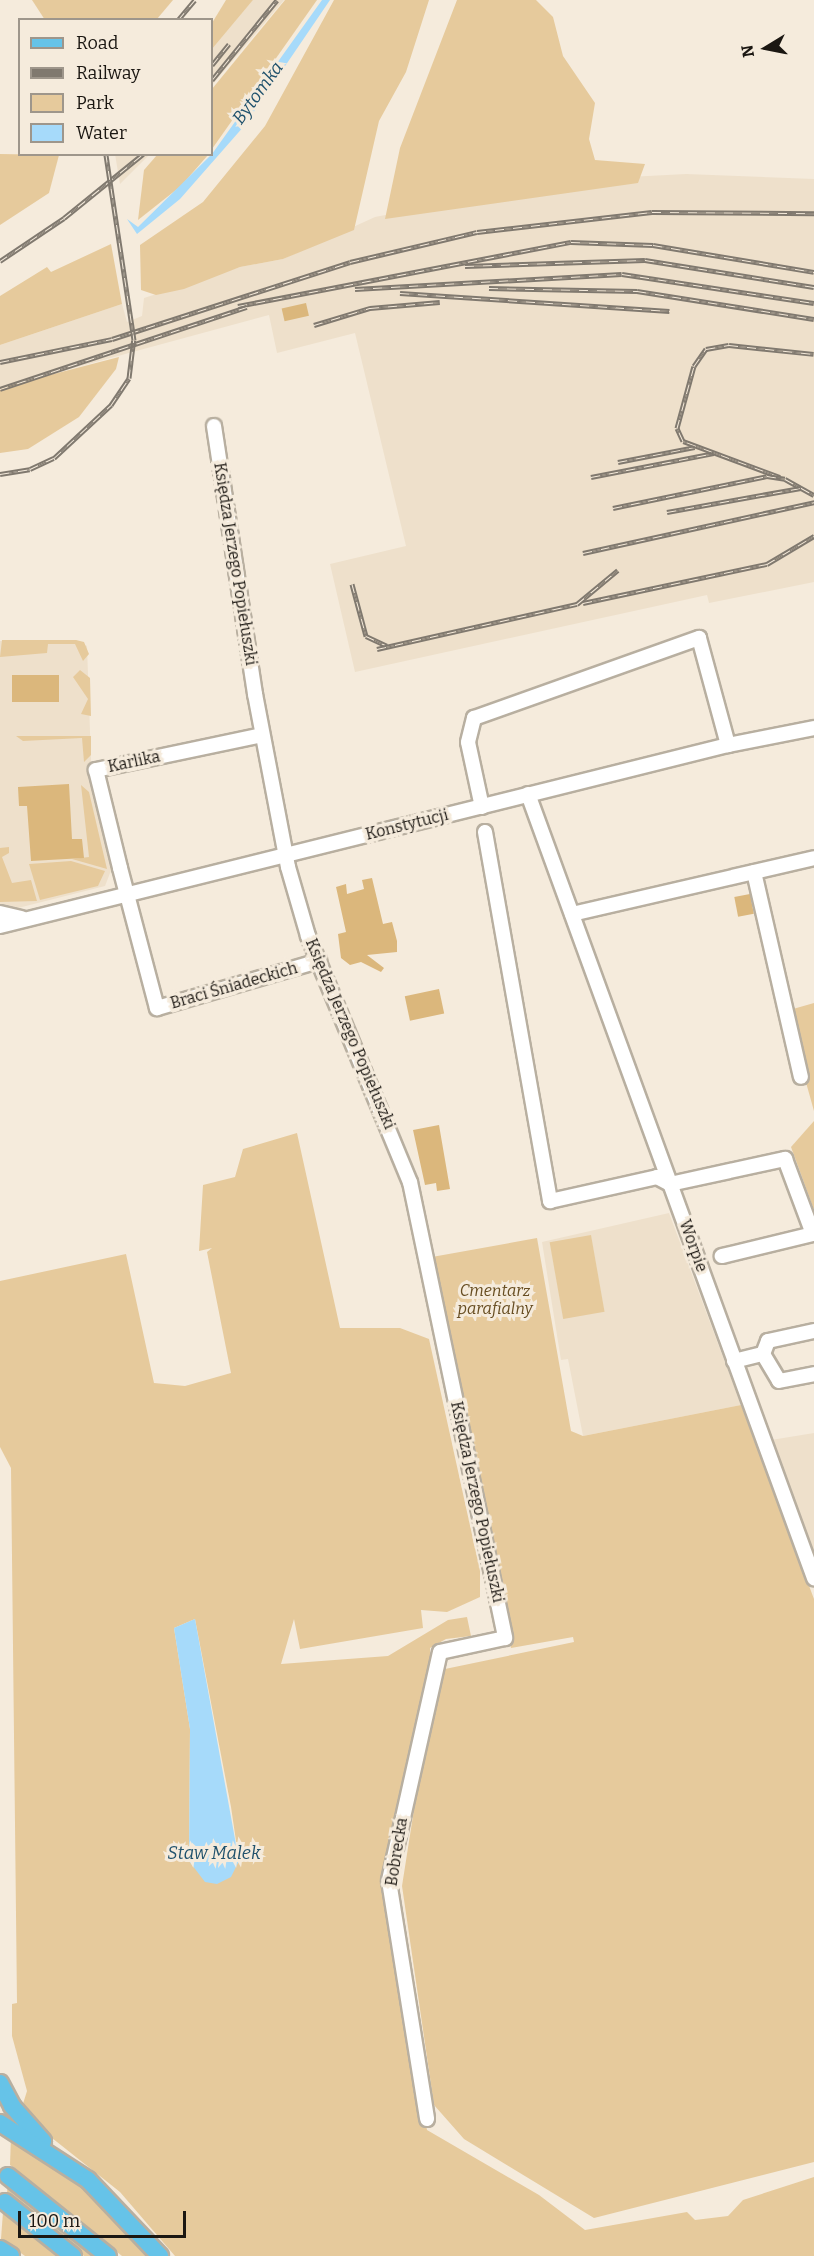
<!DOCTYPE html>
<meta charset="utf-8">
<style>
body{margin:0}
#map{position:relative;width:814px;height:2256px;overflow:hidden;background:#f5ebdc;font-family:Bitter,serif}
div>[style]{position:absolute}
.built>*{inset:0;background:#eee0cb}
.green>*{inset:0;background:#e6ca9c;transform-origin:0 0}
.water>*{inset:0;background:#a6dafa}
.building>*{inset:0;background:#dbb77c;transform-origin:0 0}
.roads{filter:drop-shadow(2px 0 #b8afa0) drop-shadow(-2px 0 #b8afa0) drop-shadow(0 2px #b8afa0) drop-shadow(0 -2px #b8afa0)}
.minor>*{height:14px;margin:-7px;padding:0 7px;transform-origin:7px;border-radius:7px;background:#fff}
.major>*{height:16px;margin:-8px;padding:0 8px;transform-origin:8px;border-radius:8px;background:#66c3e8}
.rail>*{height:5px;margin-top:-2.5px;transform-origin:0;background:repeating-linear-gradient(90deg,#f5ebdc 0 9px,#80796f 0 18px);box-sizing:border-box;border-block:2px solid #80796f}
span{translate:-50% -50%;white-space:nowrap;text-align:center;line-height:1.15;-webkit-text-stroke:6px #f5ebdc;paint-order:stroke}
.street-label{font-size:16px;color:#1b1712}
.park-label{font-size:16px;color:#674d21;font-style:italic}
.water-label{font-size:18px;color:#1f516c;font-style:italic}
.legend{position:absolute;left:18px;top:18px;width:195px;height:138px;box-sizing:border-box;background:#f5ebdc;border:2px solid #9e968b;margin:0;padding:8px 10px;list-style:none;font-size:18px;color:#1b1712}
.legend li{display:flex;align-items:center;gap:12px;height:30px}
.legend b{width:30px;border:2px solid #9e968b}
.north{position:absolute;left:736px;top:18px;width:60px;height:60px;-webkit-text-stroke:4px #f5ebdc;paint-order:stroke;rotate:260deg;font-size:16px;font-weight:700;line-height:24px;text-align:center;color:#1b1712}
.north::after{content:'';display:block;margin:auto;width:21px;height:27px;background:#1b1712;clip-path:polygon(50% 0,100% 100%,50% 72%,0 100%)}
.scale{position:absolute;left:18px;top:2211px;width:168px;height:27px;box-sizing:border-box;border:3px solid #1b1712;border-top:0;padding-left:8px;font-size:18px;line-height:21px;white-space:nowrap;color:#1b1712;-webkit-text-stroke:4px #f5ebdc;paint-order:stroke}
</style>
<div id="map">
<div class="built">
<i style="clip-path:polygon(253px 0,284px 0,212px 85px,212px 49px)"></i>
<i style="clip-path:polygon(115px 154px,149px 154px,149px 155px,120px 184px)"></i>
<i style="clip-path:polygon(686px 174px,814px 179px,814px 582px,709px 603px,707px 595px,355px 672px,330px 564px,406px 546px,355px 333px,277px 353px,269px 315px,0 388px,0 345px,122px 304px,127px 322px,142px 316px,144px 298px,240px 267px,283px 259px,375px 217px,571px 180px)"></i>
<i style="clip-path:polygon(0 641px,76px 640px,87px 646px,92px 788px,112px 868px,105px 886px,18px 908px,0 906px)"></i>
<i style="clip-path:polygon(669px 1213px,741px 1405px,583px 1436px,568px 1359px,561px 1360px,542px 1242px)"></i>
<i style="clip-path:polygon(814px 1433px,814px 1559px,771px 1440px)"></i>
</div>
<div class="green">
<i style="clip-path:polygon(32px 0,173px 0,157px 19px,45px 20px)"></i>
<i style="clip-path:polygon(226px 0,253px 0,212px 49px,212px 23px)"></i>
<i style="clip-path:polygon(285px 0,317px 0,212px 149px,212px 89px)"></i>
<i style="clip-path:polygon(334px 0,429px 0,406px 72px,379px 121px,354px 230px,283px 259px,240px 267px,184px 289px,156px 295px,141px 290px,140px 245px,203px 202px,265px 126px)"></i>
<i style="clip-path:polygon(457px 0,536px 0,553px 17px,563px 56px,595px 103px,589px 139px,595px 160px,645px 164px,638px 183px,385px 219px,400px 148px)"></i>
<i style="clip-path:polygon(0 154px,59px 155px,49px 193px,0 225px)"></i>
<i style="clip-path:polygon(157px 155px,208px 155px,181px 186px,138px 220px,144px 170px)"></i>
<i style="clip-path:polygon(111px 244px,122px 304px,0 345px,0 296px,47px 267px,51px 272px)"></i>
<i style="clip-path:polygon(119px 357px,116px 369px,79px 417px,28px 449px,0 453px,0 388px)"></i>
<i style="clip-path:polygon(2px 640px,76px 640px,84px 642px,89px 654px,83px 661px,75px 644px,48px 644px,47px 653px,0 657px)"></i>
<i style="clip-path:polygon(80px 670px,90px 678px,91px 716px,81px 714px,88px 699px,73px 677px)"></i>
<i style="clip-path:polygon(16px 736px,91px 736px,91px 755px,84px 762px,82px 738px,23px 741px)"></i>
<i style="clip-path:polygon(81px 785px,89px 792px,107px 869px,72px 859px,89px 857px)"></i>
<i style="clip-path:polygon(9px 847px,9px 853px,2px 857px,12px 883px,31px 880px,37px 901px,0 902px,0 848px)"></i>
<i style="clip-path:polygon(71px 861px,105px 871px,98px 886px,40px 900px,29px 864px)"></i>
<i style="clip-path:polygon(814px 1003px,814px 1111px,786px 1011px)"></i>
<i style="clip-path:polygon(814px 1121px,814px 1210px,791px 1147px)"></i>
<i style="clip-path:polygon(evenodd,297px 1133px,340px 1328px,400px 1328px,429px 1339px,480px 1571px,480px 1597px,447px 1612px,421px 1610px,423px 1628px,300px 1649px,294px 1619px,281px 1664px,388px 1656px,448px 1620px,467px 1617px,471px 1636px,446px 1639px,430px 1648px,431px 1666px,387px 1890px,427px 2130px,539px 2195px,585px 2230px,687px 2212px,695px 2220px,728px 2216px,743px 2200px,814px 2177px,814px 2256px,175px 2256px,120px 2192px,47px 2134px,22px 2107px,27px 2091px,12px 2036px,12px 2004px,17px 2003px,11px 1468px,0 1447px,0 1281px,126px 1254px,154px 1383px,185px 1386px,231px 1373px,207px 1252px,212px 1248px,199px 1251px,203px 1185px,235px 1177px,243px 1149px,297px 1133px,195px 1619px,231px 1807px,239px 1861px,189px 1861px,190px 1729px,174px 1628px,195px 1619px)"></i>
<i style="left:591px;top:1235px;width:78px;height:42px;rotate:80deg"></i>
<i style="clip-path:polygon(537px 1238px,571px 1431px,583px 1436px,741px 1405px,814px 1599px,814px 2162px,594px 2218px,464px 2139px,434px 2105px,402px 1886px,418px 1784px,445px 1669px,574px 1642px,573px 1637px,511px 1648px,432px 1257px)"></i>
<i style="clip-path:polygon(11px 2136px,86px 2190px,147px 2256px,122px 2256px,10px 2165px)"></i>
<i style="clip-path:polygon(8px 2183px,96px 2256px,84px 2256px,7px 2193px)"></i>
<i style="clip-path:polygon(3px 2212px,15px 2221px,61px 2256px,25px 2256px,1px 2239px)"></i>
</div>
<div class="water">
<i style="clip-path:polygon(322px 0,330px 0,245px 125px,180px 199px,137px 234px,127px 219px,138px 227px,212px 154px)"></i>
<i style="clip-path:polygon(195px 1619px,239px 1861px,231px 1877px,217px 1884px,205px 1882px,189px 1861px,190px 1729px,174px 1628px)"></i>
</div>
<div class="building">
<i style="left:306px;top:303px;width:13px;height:25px;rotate:77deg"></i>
<i style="left:12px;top:675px;width:47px;height:27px"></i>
<i style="clip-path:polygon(69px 784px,72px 839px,82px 839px,84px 858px,31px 861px,27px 806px,19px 806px,18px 787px)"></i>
<i style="clip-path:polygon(372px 878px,383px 924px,392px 922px,397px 941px,397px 952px,367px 955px,384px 968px,381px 972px,361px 962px,350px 965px,341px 958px,338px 934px,346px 932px,336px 887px,346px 884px,347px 894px,364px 889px,362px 880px)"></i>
<i style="left:750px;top:894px;width:20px;height:16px;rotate:79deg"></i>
<i style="left:439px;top:989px;width:25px;height:35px;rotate:78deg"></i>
<i style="clip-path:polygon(439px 1125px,450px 1189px,437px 1191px,436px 1183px,425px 1185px,413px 1130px)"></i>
</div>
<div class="roads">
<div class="minor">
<i style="left:214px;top:426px;width:271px;rotate:81.3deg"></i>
<i style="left:255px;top:694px;width:176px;rotate:79.2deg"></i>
<i style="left:288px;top:867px;width:72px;rotate:73.8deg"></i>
<i style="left:308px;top:936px;width:266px;rotate:67.5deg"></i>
<i style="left:410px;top:1182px;width:466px;rotate:78.2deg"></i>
<i style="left:505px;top:1638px;width:66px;rotate:167.8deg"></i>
<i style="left:440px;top:1652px;width:235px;rotate:102.6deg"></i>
<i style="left:389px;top:1881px;width:241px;rotate:80.9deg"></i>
<i style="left:262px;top:735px;width:170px;rotate:168.1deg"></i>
<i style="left:96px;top:770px;width:101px;rotate:76.2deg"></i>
<i style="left:120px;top:868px;width:145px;rotate:75.2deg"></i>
<i style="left:157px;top:1008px;width:169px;rotate:-16.2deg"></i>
<i style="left:528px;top:794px;width:835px;rotate:69.96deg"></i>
<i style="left:482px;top:807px;width:66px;rotate:-102.2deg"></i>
<i style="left:468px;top:742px;width:25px;rotate:-76deg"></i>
<i style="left:474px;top:718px;width:239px;rotate:-19.6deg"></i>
<i style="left:699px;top:638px;width:111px;rotate:74.8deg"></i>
<i style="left:485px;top:832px;width:375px;rotate:80deg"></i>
<i style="left:550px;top:1201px;width:110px;rotate:-12.6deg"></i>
<i style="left:657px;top:1177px;width:15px;rotate:28deg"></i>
<i style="left:670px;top:1184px;width:118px;rotate:-12.3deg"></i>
<i style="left:785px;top:1159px;width:80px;rotate:69.5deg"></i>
<i style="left:813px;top:1234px;width:94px;rotate:166.4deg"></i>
<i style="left:754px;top:872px;width:210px;rotate:77.1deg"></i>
<i style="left:0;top:913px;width:22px;rotate:13deg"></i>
<i style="left:572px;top:914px;width:248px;rotate:-13deg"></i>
<i style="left:0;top:926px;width:750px;rotate:-13.96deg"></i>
<i style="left:728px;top:745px;width:88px;rotate:-11.2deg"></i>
<i style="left:763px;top:1354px;width:14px;rotate:-69deg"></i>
<i style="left:768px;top:1341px;width:47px;rotate:-12.3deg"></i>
<i style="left:734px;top:1361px;width:30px;rotate:-14deg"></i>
<i style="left:763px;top:1354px;width:31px;rotate:59deg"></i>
<i style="left:779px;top:1381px;width:36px;rotate:-11deg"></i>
</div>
<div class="major">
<i style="left:0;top:2083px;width:26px;rotate:62deg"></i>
<i style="left:12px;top:2106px;width:47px;rotate:48.5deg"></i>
<i style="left:0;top:2123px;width:105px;rotate:32.9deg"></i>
<i style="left:88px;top:2180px;width:105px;rotate:46.5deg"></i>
<i style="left:8px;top:2176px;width:128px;rotate:38.7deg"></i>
<i style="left:5px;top:2202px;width:87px;rotate:38.5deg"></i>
<i style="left:0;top:2249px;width:13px;rotate:32deg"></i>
</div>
</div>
<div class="rail">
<i style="left:178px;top:20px;width:26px;rotate:-50deg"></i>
<i style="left:212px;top:65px;width:27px;rotate:-51deg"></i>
<i style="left:212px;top:80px;width:103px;rotate:-50.9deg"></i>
<i style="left:0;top:261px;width:77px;rotate:-33.9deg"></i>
<i style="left:64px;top:218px;width:102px;rotate:-39deg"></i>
<i style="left:465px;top:266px;width:180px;rotate:-1.9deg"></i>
<i style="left:645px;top:260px;width:171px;rotate:9.1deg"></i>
<i style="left:489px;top:288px;width:148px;rotate:1.2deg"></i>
<i style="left:637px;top:291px;width:179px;rotate:9deg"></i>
<i style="left:355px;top:289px;width:267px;rotate:-3.2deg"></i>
<i style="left:622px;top:274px;width:194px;rotate:8.6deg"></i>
<i style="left:400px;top:293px;width:270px;rotate:3.8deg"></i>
<i style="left:238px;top:306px;width:339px;rotate:-10.9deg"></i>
<i style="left:571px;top:242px;width:82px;rotate:2.1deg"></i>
<i style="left:653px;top:245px;width:163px;rotate:9.5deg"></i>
<i style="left:314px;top:325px;width:59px;rotate:-16.9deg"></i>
<i style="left:370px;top:308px;width:70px;rotate:-4.9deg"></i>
<i style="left:0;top:362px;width:114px;rotate:-11.6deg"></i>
<i style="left:112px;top:339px;width:250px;rotate:-17.9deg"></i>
<i style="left:350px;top:262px;width:130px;rotate:-13.3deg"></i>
<i style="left:477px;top:232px;width:176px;rotate:-6.5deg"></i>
<i style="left:652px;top:212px;width:162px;rotate:0.4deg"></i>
<i style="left:0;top:389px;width:260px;rotate:-18.4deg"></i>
<i style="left:618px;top:462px;width:78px;rotate:-11deg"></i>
<i style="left:0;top:474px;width:30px;rotate:-9deg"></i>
<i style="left:30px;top:469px;width:26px;rotate:-25deg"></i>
<i style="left:54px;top:458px;width:78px;rotate:-42.9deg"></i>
<i style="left:111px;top:405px;width:32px;rotate:-56deg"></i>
<i style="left:129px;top:378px;width:38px;rotate:-83deg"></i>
<i style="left:134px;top:340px;width:188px;rotate:-98.6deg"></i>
<i style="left:591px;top:477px;width:125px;rotate:-11deg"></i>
<i style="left:780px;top:477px;width:103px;rotate:-159.6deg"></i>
<i style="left:683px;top:441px;width:14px;rotate:-115deg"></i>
<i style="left:677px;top:428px;width:64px;rotate:-74.7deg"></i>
<i style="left:694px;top:366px;width:21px;rotate:-55deg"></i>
<i style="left:706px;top:349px;width:23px;rotate:-10deg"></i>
<i style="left:729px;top:345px;width:85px;rotate:6deg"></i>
<i style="left:613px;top:508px;width:157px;rotate:-11.7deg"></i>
<i style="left:767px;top:476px;width:18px;rotate:9deg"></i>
<i style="left:785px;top:479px;width:33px;rotate:29deg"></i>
<i style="left:667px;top:512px;width:136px;rotate:-10.2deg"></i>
<i style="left:583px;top:553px;width:237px;rotate:-12.4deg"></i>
<i style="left:352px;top:584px;width:54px;rotate:74.9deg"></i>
<i style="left:366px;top:636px;width:23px;rotate:25deg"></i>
<i style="left:583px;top:603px;width:188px;rotate:-12deg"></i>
<i style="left:767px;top:564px;width:55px;rotate:-30.8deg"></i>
<i style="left:377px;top:649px;width:205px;rotate:-12.7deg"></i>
<i style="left:577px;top:604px;width:53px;rotate:-39.7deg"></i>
</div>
<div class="street-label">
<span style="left:235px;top:564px;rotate:81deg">Księdza Jerzego Popiełuszki</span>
<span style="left:134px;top:762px;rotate:-12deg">Karlika</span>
<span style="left:407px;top:825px;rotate:-14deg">Konstytucji</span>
<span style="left:234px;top:986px;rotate:-16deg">Braci Śniadeckich</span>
<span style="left:350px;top:1034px;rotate:67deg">Księdza Jerzego Popiełuszki</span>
<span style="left:693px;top:1246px;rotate:70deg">Worpie</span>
<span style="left:477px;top:1502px;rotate:78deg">Księdza Jerzego Popiełuszki</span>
<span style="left:397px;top:1852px;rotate:-81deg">Bobrecka</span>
</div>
<div class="park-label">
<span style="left:495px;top:1300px">Cmentarz<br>parafialny</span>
</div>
<div class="water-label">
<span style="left:258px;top:93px;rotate:-54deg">Bytomka</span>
<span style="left:214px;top:1853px">Staw Malek</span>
</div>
<ul class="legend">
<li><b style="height:8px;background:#66c3e8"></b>Road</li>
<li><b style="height:8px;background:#80796f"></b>Railway</li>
<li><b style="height:16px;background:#e6ca9c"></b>Park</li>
<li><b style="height:16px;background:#a6dafa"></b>Water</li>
</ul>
<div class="north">N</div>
<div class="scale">100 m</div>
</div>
